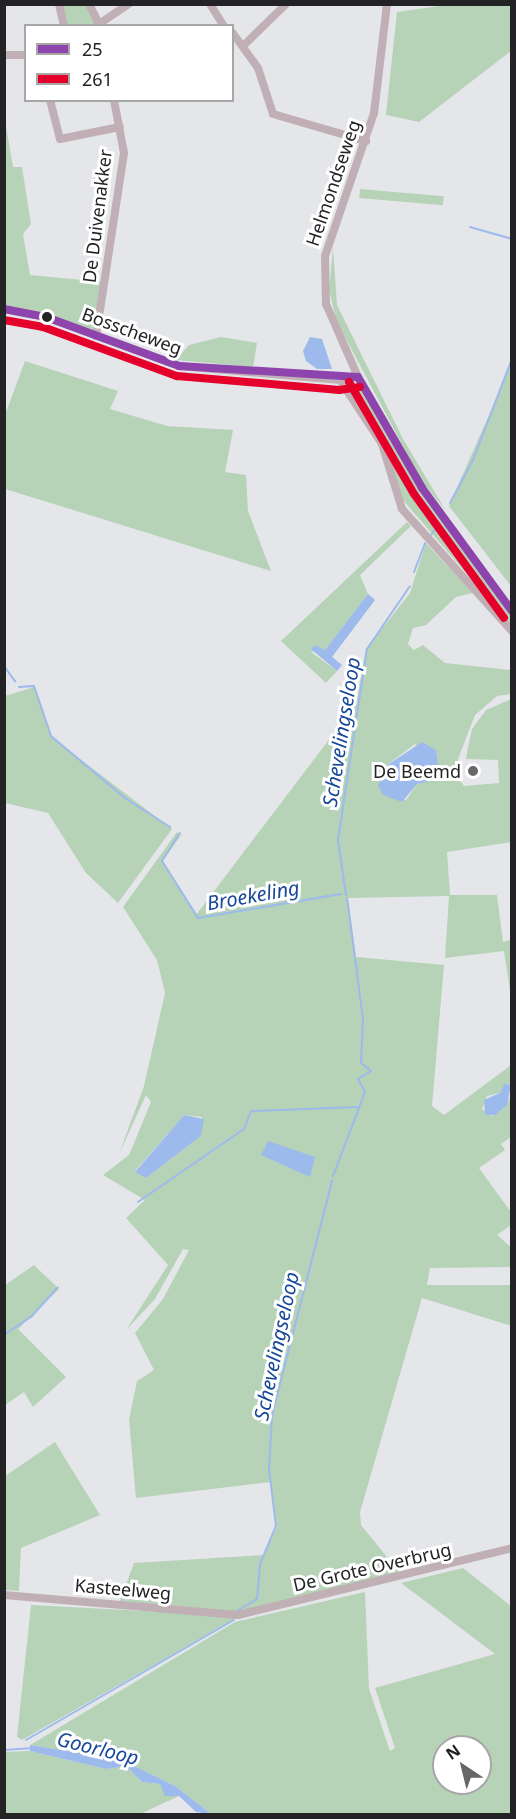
<!DOCTYPE html>
<style>
body{margin:0}
#map{position:relative;width:516px;height:1819px;overflow:hidden;background:#e5e6e9;font-family:"Noto Sans",sans-serif}
div>[style]{position:absolute}
.green>*{inset:0;background:#b6d3b8;transform-origin:0 0}
.water>*{inset:0;background:#9cbaec}
.stream>*{height:2px;margin:-1px;padding:0 1px;transform-origin:1px;border-radius:1px;background:#9cbaec}
.minor>*{height:8px;margin:-4px;padding:0 4px;transform-origin:4px;border-radius:4px;background:#c0afb4}
.bus-1>*{height:8px;margin:-4px;padding:0 4px;transform-origin:4px;border-radius:4px;background:#8e44ad}
.bus-2>*{height:8px;margin:-4px;padding:0 4px;transform-origin:4px;border-radius:4px;background:#e4002b}
.dots>*{width:16px;height:16px;translate:-50% -50%;box-sizing:border-box;border:3px solid #fff;border-radius:50%}
span{translate:-50% -50%;white-space:nowrap;text-align:center;line-height:1.15;-webkit-text-stroke:6px #fff;paint-order:stroke}
.street-label{font-size:18px;color:#232325}
.poi-label{font-size:18px;color:#232325}
.right{translate:-100% -50%;text-align:right}
.water-label{font-size:20px;color:#164798;font-style:italic}
.frame{position:absolute;inset:0;border:6px solid #232325;pointer-events:none}
.legend{position:absolute;left:24px;top:24px;width:210px;height:78px;box-sizing:border-box;background:#fff;border:2px solid #a7a7a8;margin:0;padding:8px 10px;list-style:none;font-size:18px;color:#232325}
.legend li{display:flex;align-items:center;gap:12px;height:30px}
.legend b{width:30px;border:2px solid #a7a7a8}
.north{position:absolute;left:432px;top:1735px;width:60px;height:60px;box-sizing:border-box;background:#fff;border:2px solid #a7a7a8;border-radius:50%;rotate:325deg;font-size:16px;font-weight:700;line-height:24px;text-align:center;color:#232325}
.north::after{content:'';display:block;margin:auto;width:21px;height:27px;background:#67676a;clip-path:polygon(50% 0,100% 100%,50% 72%,0 100%)}
</style>
<div id="map">
<div class="green">
<i style="clip-path:polygon(454px 4px,511px 5px,511px 51px,419px 122px,386px 115px,397px 12px)"></i>
<i style="clip-path:polygon(59px 5px,89px 5px,96px 25px,64px 25px)"></i>
<i style="clip-path:polygon(4px 114px,13px 167px,22px 167px,31px 224px,23px 234px,30px 275px,103px 282px,95px 332px,5px 305px)"></i>
<i style="left:360px;top:189px;width:84px;height:9px;rotate:5deg"></i>
<i style="clip-path:polygon(333px 248px,337px 305px,403px 439px,446px 511px,421px 480px,337px 322px,329px 290px)"></i>
<i style="clip-path:polygon(221px 337px,257px 343px,253px 367px,176px 360px,189px 345px)"></i>
<i style="clip-path:polygon(25px 361px,118px 391px,110px 409px,167px 426px,233px 430px,225px 472px,246px 475px,248px 511px,271px 571px,5px 489px,5px 415px)"></i>
<i style="clip-path:polygon(511px 365px,512px 586px,511px 586px,449px 506px)"></i>
<i style="clip-path:polygon(348px 387px,360px 388px,421px 494px,511px 615px,511px 625px,402px 499px,394px 472px)"></i>
<i style="clip-path:polygon(407px 522px,411px 526px,360px 575px,368px 594px,325px 650px,311px 652px,337px 671px,326px 683px,281px 641px)"></i>
<i style="clip-path:polygon(evenodd,426px 543px,473px 593px,456px 597px,426px 625px,413px 628px,408px 644px,414px 650px,423px 645px,445px 663px,511px 670px,511px 694px,497px 696px,475px 715px,453px 772px,464px 786px,499px 783px,498px 760px,466px 759px,468px 747px,472px 729px,486px 710px,511px 699px,511px 842px,447px 852px,450px 895px,497px 895px,503px 942px,511px 940px,511px 997px,504px 951px,445px 958px,449px 896px,348px 898px,356px 957px,444px 965px,432px 1106px,444px 1115px,511px 1065px,511px 1085px,506px 1083px,500px 1093px,487px 1096px,482px 1109px,492px 1116px,511px 1097px,511px 1137px,501px 1144px,505px 1150px,479px 1168px,511px 1212px,511px 1225px,497px 1235px,511px 1247px,511px 1267px,430px 1268px,427px 1285px,511px 1285px,512px 1326px,422px 1298px,360px 1512px,361px 1525px,400px 1573px,240px 1612px,120px 1601px,134px 1563px,264px 1555px,277px 1527px,271px 1482px,136px 1498px,129px 1420px,137px 1381px,154px 1370px,135px 1333px,163px 1299px,189px 1250px,183px 1249px,155px 1299px,126px 1330px,168px 1265px,126px 1218px,145px 1200px,103px 1175px,129px 1155px,151px 1102px,146px 1095px,119px 1154px,144px 1086px,165px 993px,157px 960px,123px 907px,177px 832px,181px 835px,163px 861px,196px 915px,356px 704px,366px 649px,410px 593px,426px 543px,415px 744px,439px 779px,417px 784px,406px 800px,383px 795px,383px 768px,415px 744px,426px 543px,184px 1115px,202px 1117px,201px 1136px,146px 1178px,135px 1171px,184px 1115px)"></i>
<i style="clip-path:polygon(34px 687px,51px 737px,172px 829px,118px 903px,86px 873px,48px 813px,5px 803px,5px 696px)"></i>
<i style="clip-path:polygon(34px 1265px,59px 1289px,18px 1329px,66px 1377px,33px 1407px,24px 1392px,5px 1405px,5px 1285px)"></i>
<i style="clip-path:polygon(55px 1442px,100px 1515px,21px 1548px,19px 1591px,5px 1590px,5px 1476px)"></i>
<i style="clip-path:polygon(evenodd,463px 1568px,511px 1606px,511px 1814px,211px 1814px,175px 1786px,122px 1760px,30px 1745px,235px 1622px,365px 1592px,369px 1689px,390px 1751px,395px 1748px,375px 1688px,495px 1654px,401px 1583px,463px 1568px,444px 1747px,480px 1747px,480px 1783px,444px 1783px,444px 1747px)"></i>
<i style="clip-path:polygon(31px 1605px,240px 1616px,22px 1740px,17px 1737px)"></i>
<i style="clip-path:polygon(30px 1751px,106px 1769px,126px 1766px,142px 1782px,160px 1784px,179px 1796px,140px 1814px,5px 1814px,4px 1752px)"></i>
</div>
<div class="water">
<i style="clip-path:polygon(310px 337px,322px 339px,332px 369px,317px 369px,306px 361px,303px 351px)"></i>
<i style="clip-path:polygon(368px 594px,375px 600px,332px 657px,342px 665px,337px 671px,311px 649px,315px 645px,325px 650px)"></i>
<i style="clip-path:polygon(422px 742px,436px 750px,440px 779px,417px 784px,402px 802px,383px 795px,378px 786px,383px 768px)"></i>
<i style="clip-path:polygon(505px 1083px,511px 1085px,507px 1105px,495px 1115px,485px 1115px,484px 1100px,500px 1093px)"></i>
<i style="clip-path:polygon(184px 1115px,204px 1119px,201px 1136px,146px 1178px,135px 1172px)"></i>
<i style="clip-path:polygon(268px 1141px,315px 1157px,310px 1177px,261px 1155px)"></i>
<i style="clip-path:polygon(30px 1745px,122px 1760px,175px 1786px,211px 1814px,196px 1812px,179px 1796px,165px 1796px,160px 1784px,142px 1782px,126px 1766px,106px 1769px,30px 1751px)"></i>
</div>
<div class="stream">
<i style="left:470px;top:227px;width:44px;rotate:15.9deg"></i>
<i style="left:450px;top:503px;width:49px;rotate:-61.9deg"></i>
<i style="left:473px;top:460px;width:108px;rotate:-68.9deg"></i>
<i style="left:431px;top:535px;width:9px;rotate:-54deg"></i>
<i style="left:414px;top:572px;width:31px;rotate:-69deg"></i>
<i style="left:4px;top:666px;width:19px;rotate:54deg"></i>
<i style="left:19px;top:687px;width:15px;rotate:-4deg"></i>
<i style="left:34px;top:686px;width:53px;rotate:71.2deg"></i>
<i style="left:51px;top:736px;width:97px;rotate:40deg"></i>
<i style="left:125px;top:798px;width:54px;rotate:32.8deg"></i>
<i style="left:180px;top:833px;width:33px;rotate:123deg"></i>
<i style="left:162px;top:861px;width:67px;rotate:57.7deg"></i>
<i style="left:198px;top:918px;width:145px;rotate:-9.5deg"></i>
<i style="left:346px;top:895px;width:56px;rotate:-98.3deg"></i>
<i style="left:338px;top:840px;width:193px;rotate:-81.4deg"></i>
<i style="left:367px;top:649px;width:76px;rotate:-55.7deg"></i>
<i style="left:333px;top:1176px;width:90px;rotate:-69.1deg"></i>
<i style="left:365px;top:1092px;width:15px;rotate:-118deg"></i>
<i style="left:358px;top:1079px;width:15px;rotate:-32deg"></i>
<i style="left:371px;top:1071px;width:13px;rotate:-141deg"></i>
<i style="left:361px;top:1063px;width:44px;rotate:-87.4deg"></i>
<i style="left:363px;top:1019px;width:122px;rotate:-97.5deg"></i>
<i style="left:138px;top:1202px;width:129px;rotate:-34.6deg"></i>
<i style="left:244px;top:1129px;width:19px;rotate:-69deg"></i>
<i style="left:251px;top:1111px;width:107px;rotate:-2.1deg"></i>
<i style="left:4px;top:1335px;width:32px;rotate:-34deg"></i>
<i style="left:31px;top:1317px;width:40px;rotate:-48deg"></i>
<i style="left:237px;top:1611px;width:23px;rotate:-31deg"></i>
<i style="left:257px;top:1599px;width:35px;rotate:-85deg"></i>
<i style="left:260px;top:1564px;width:41px;rotate:-67.2deg"></i>
<i style="left:276px;top:1526px;width:57px;rotate:-97deg"></i>
<i style="left:269px;top:1469px;width:54px;rotate:-86.8deg"></i>
<i style="left:272px;top:1415px;width:242px;rotate:-75.6deg"></i>
<i style="left:26px;top:1740px;width:240px;rotate:-30deg"></i>
<i style="left:4px;top:1750px;width:29px;rotate:-4deg"></i>
</div>
<div class="minor">
<i style="left:59px;top:4px;width:23px;rotate:77deg"></i>
<i style="left:89px;top:4px;width:20px;rotate:63deg"></i>
<i style="left:210px;top:4px;width:25px;rotate:58deg"></i>
<i style="left:387px;top:4px;width:110px;rotate:96.8deg"></i>
<i style="left:374px;top:113px;width:151px;rotate:108.9deg"></i>
<i style="left:325px;top:256px;width:48px;rotate:88.8deg"></i>
<i style="left:326px;top:304px;width:80px;rotate:66.3deg"></i>
<i style="left:358px;top:377px;width:128px;rotate:60deg"></i>
<i style="left:422px;top:488px;width:153px;rotate:54deg"></i>
<i style="left:96px;top:26px;width:40px;rotate:-34deg"></i>
<i style="left:232px;top:32px;width:44px;rotate:54.2deg"></i>
<i style="left:258px;top:68px;width:48px;rotate:71.9deg"></i>
<i style="left:273px;top:114px;width:97px;rotate:16.2deg"></i>
<i style="left:243px;top:46px;width:60px;rotate:-44.3deg"></i>
<i style="left:4px;top:55px;width:22px"></i>
<i style="left:50px;top:100px;width:40px;rotate:75.6deg"></i>
<i style="left:60px;top:139px;width:61px;rotate:-11.3deg"></i>
<i style="left:4px;top:309px;width:43px;rotate:10.8deg"></i>
<i style="left:46px;top:317px;width:142px;rotate:20.2deg"></i>
<i style="left:179px;top:366px;width:162px;rotate:5deg"></i>
<i style="left:340px;top:380px;width:18px;rotate:-9deg"></i>
<i style="left:96px;top:336px;width:185px;rotate:-81.3deg"></i>
<i style="left:124px;top:153px;width:54px;rotate:-100.7deg"></i>
<i style="left:340px;top:380px;width:77px;rotate:56.7deg"></i>
<i style="left:382px;top:444px;width:68px;rotate:72.9deg"></i>
<i style="left:402px;top:509px;width:164px;rotate:48deg"></i>
<i style="left:4px;top:1595px;width:235px;rotate:4.9deg"></i>
<i style="left:238px;top:1615px;width:282px;rotate:-13.7deg"></i>
</div>
<div class="bus-1">
<i style="left:4px;top:309px;width:43px;rotate:10.8deg"></i>
<i style="left:46px;top:317px;width:142px;rotate:20.2deg"></i>
<i style="left:179px;top:366px;width:179px;rotate:3.5deg"></i>
<i style="left:358px;top:377px;width:128px;rotate:60deg"></i>
<i style="left:422px;top:488px;width:152px;rotate:53.8deg"></i>
</div>
<div class="bus-2">
<i style="left:4px;top:320px;width:40px;rotate:10deg"></i>
<i style="left:43px;top:327px;width:143px;rotate:20.1deg"></i>
<i style="left:177px;top:376px;width:163px;rotate:4.9deg"></i>
<i style="left:339px;top:390px;width:21px;rotate:-8deg"></i>
<i style="left:349px;top:382px;width:129px;rotate:59.9deg"></i>
<i style="left:414px;top:494px;width:153px;rotate:54deg"></i>
</div>
<div class="dots">
<i style="left:47px;top:317px;background:#232325"></i>
<i style="left:473px;top:771px;background:#67676a"></i>
</div>
<div class="street-label">
<span style="left:333px;top:183px;rotate:-71deg">Helmondseweg</span>
<span style="left:97px;top:216px;rotate:-83deg">De Duivenakker</span>
<span style="left:132px;top:331px;rotate:20deg">Bosscheweg</span>
<span style="left:372px;top:1567px;rotate:-13deg">De Grote Overbrug</span>
<span style="left:123px;top:1589px;rotate:5deg">Kasteelweg</span>
</div>
<div class="poi-label">
<span class="right" style="left:461px;top:771px">De Beemd</span>
</div>
<div class="water-label">
<span style="left:341px;top:732px;rotate:-81deg">Schevelingseloop</span>
<span style="left:253px;top:895px;rotate:-10deg">Broekeling</span>
<span style="left:276px;top:1346px;rotate:-78deg">Schevelingseloop</span>
<span style="left:98px;top:1748px;rotate:14deg">Goorloop</span>
</div>
<div class="frame"></div>
<ul class="legend">
<li><b style="height:8px;background:#8e44ad"></b>25</li>
<li><b style="height:8px;background:#e4002b"></b>261</li>
</ul>
<div class="north">N</div>
</div>
